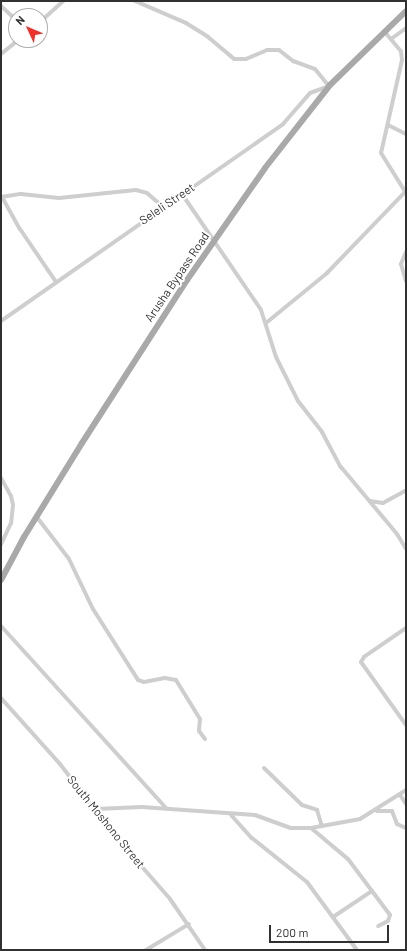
<!DOCTYPE html>
<style>
body{margin:0}
#map{position:relative;width:407px;height:951px;overflow:hidden;background:#fff;font-family:Barlow,sans-serif}
div>[style]{position:absolute}
.minor>*{height:4px;margin:-2px;padding:0 2px;transform-origin:2px;border-radius:2px;background:#cecece}
.primary>*{height:6px;margin:-3px;padding:0 3px;transform-origin:3px;border-radius:3px;background:#a9a9a9}
span{translate:-50% -50%;white-space:nowrap;text-align:center;line-height:1.15;-webkit-text-stroke:4px #fff;paint-order:stroke}
.street-label{font-size:12px;color:#313131}
.frame{position:absolute;inset:0;border:2px solid #313131;pointer-events:none}
.north{position:absolute;left:8px;top:8px;width:40px;height:40px;box-sizing:border-box;background:#fff;border:1px solid #adadad;border-radius:50%;rotate:314deg;font-size:11px;font-weight:700;line-height:16px;text-align:center;color:#313131}
.north::after{content:'';display:block;margin:auto;width:14px;height:18px;background:#f33028;clip-path:polygon(50% 0,100% 100%,50% 72%,0 100%)}
.scale{position:absolute;left:269px;top:925px;width:120px;height:18px;box-sizing:border-box;border:2px solid #313131;border-top:0;padding-left:5px;font-size:12px;line-height:14px;white-space:nowrap;color:#313131;-webkit-text-stroke:3px #fff;paint-order:stroke}
</style>
<div id="map">
<div class="minor">
<i style="left:135px;top:1px;width:56px;rotate:23.3deg"></i>
<i style="left:186px;top:23px;width:26px;rotate:32deg"></i>
<i style="left:208px;top:37px;width:34px;rotate:40deg"></i>
<i style="left:234px;top:59px;width:12px"></i>
<i style="left:246px;top:59px;width:23px;rotate:-23deg"></i>
<i style="left:267px;top:50px;width:12px"></i>
<i style="left:279px;top:50px;width:18px;rotate:38deg"></i>
<i style="left:293px;top:61px;width:23px;rotate:20deg"></i>
<i style="left:315px;top:69px;width:22px;rotate:51deg"></i>
<i style="left:1px;top:6px;width:21px;rotate:43deg"></i>
<i style="left:40px;top:22px;width:31px;rotate:-42deg"></i>
<i style="left:384px;top:31px;width:26px;rotate:50deg"></i>
<i style="left:401px;top:51px;width:9px;rotate:84deg"></i>
<i style="left:402px;top:60px;width:95px;rotate:102.7deg"></i>
<i style="left:381px;top:153px;width:47px;rotate:58deg"></i>
<i style="left:391px;top:39px;width:19px;rotate:-36deg"></i>
<i style="left:1px;top:54px;width:22px;rotate:-39deg"></i>
<i style="left:388px;top:125px;width:20px;rotate:27deg"></i>
<i style="left:182px;top:194px;width:140px;rotate:55.7deg"></i>
<i style="left:261px;top:310px;width:49px;rotate:72.3deg"></i>
<i style="left:276px;top:357px;width:49px;rotate:63.4deg"></i>
<i style="left:298px;top:401px;width:39px;rotate:52deg"></i>
<i style="left:322px;top:432px;width:40px;rotate:62deg"></i>
<i style="left:341px;top:467px;width:87px;rotate:50.1deg"></i>
<i style="left:397px;top:534px;width:17px;rotate:59deg"></i>
<i style="left:1px;top:197px;width:20px;rotate:-9deg"></i>
<i style="left:21px;top:194px;width:38px;rotate:6deg"></i>
<i style="left:59px;top:198px;width:77px;rotate:-5.9deg"></i>
<i style="left:136px;top:190px;width:11px;rotate:15deg"></i>
<i style="left:147px;top:193px;width:21px;rotate:41deg"></i>
<i style="left:2px;top:197px;width:37px;rotate:61deg"></i>
<i style="left:20px;top:229px;width:64px;rotate:55.8deg"></i>
<i style="left:406px;top:252px;width:13px;rotate:113deg"></i>
<i style="left:401px;top:264px;width:18px;rotate:74deg"></i>
<i style="left:1px;top:321px;width:344px;rotate:-34.9deg"></i>
<i style="left:283px;top:124px;width:41px;rotate:-48.9deg"></i>
<i style="left:310px;top:93px;width:20px;rotate:-20deg"></i>
<i style="left:266px;top:323px;width:79px;rotate:-39.3deg"></i>
<i style="left:327px;top:273px;width:112px;rotate:-46.1deg"></i>
<i style="left:1px;top:478px;width:21px;rotate:61deg"></i>
<i style="left:11px;top:496px;width:9px;rotate:77deg"></i>
<i style="left:13px;top:505px;width:18px;rotate:96deg"></i>
<i style="left:11px;top:523px;width:23px;rotate:115deg"></i>
<i style="left:370px;top:501px;width:13px;rotate:9deg"></i>
<i style="left:383px;top:503px;width:26px;rotate:-29deg"></i>
<i style="left:36px;top:516px;width:54px;rotate:52.5deg"></i>
<i style="left:69px;top:559px;width:55px;rotate:64.4deg"></i>
<i style="left:93px;top:609px;width:84px;rotate:57.6deg"></i>
<i style="left:138px;top:680px;width:6px;rotate:18deg"></i>
<i style="left:144px;top:682px;width:21px;rotate:-11deg"></i>
<i style="left:165px;top:678px;width:11px;rotate:10deg"></i>
<i style="left:176px;top:680px;width:46px;rotate:58.4deg"></i>
<i style="left:200px;top:719px;width:12px;rotate:95deg"></i>
<i style="left:199px;top:731px;width:10px;rotate:53deg"></i>
<i style="left:1px;top:626px;width:246px;rotate:47.8deg"></i>
<i style="left:406px;top:628px;width:51px;rotate:145.4deg"></i>
<i style="left:364px;top:657px;width:6px;rotate:121deg"></i>
<i style="left:361px;top:662px;width:77px;rotate:54.5deg"></i>
<i style="left:1px;top:698px;width:89px;rotate:48.2deg"></i>
<i style="left:60px;top:764px;width:92px;rotate:52.5deg"></i>
<i style="left:116px;top:837px;width:82px;rotate:48.9deg"></i>
<i style="left:170px;top:899px;width:62px;rotate:55.5deg"></i>
<i style="left:264px;top:768px;width:53px;rotate:44.2deg"></i>
<i style="left:302px;top:805px;width:16px;rotate:18deg"></i>
<i style="left:317px;top:810px;width:17px;rotate:73deg"></i>
<i style="left:400px;top:795px;width:11px;rotate:56deg"></i>
<i style="left:95px;top:809px;width:47px;rotate:-2.4deg"></i>
<i style="left:142px;top:807px;width:113px;rotate:4deg"></i>
<i style="left:255px;top:815px;width:38px;rotate:20deg"></i>
<i style="left:291px;top:828px;width:20px"></i>
<i style="left:311px;top:828px;width:50px;rotate:-10.4deg"></i>
<i style="left:360px;top:819px;width:54px;rotate:-32.2deg"></i>
<i style="left:377px;top:811px;width:15px"></i>
<i style="left:392px;top:811px;width:14px;rotate:69deg"></i>
<i style="left:397px;top:824px;width:10px;rotate:24deg"></i>
<i style="left:231px;top:815px;width:31px;rotate:48deg"></i>
<i style="left:252px;top:838px;width:70px;rotate:38.7deg"></i>
<i style="left:307px;top:882px;width:84px;rotate:53.7deg"></i>
<i style="left:311px;top:828px;width:48px;rotate:40deg"></i>
<i style="left:348px;top:859px;width:70px;rotate:53.1deg"></i>
<i style="left:390px;top:915px;width:6px;rotate:108deg"></i>
<i style="left:388px;top:921px;width:11px;rotate:153deg"></i>
<i style="left:333px;top:917px;width:47px;rotate:-33.7deg"></i>
<i style="left:146px;top:950px;width:50px;rotate:-31.2deg"></i>
</div>
<div class="primary">
<i style="left:1px;top:580px;width:49px;rotate:-61.9deg"></i>
<i style="left:24px;top:537px;width:110px;rotate:-58.3deg"></i>
<i style="left:82px;top:443px;width:194px;rotate:-57.2deg"></i>
<i style="left:187px;top:280px;width:136px;rotate:-55.1deg"></i>
<i style="left:265px;top:168px;width:105px;rotate:-51.9deg"></i>
<i style="left:330px;top:85px;width:106px;rotate:-44.2deg"></i>
</div>
<div class="street-label">
<span style="left:167px;top:204px;rotate:-34deg">Seleli Street</span>
<span style="left:177px;top:277px;rotate:-56deg">Arusha Bypass Road</span>
<span style="left:106px;top:822px;rotate:51deg">South Moshono Street</span>
</div>
<div class="frame"></div>
<div class="north">N</div>
<div class="scale">200 m</div>
</div>
